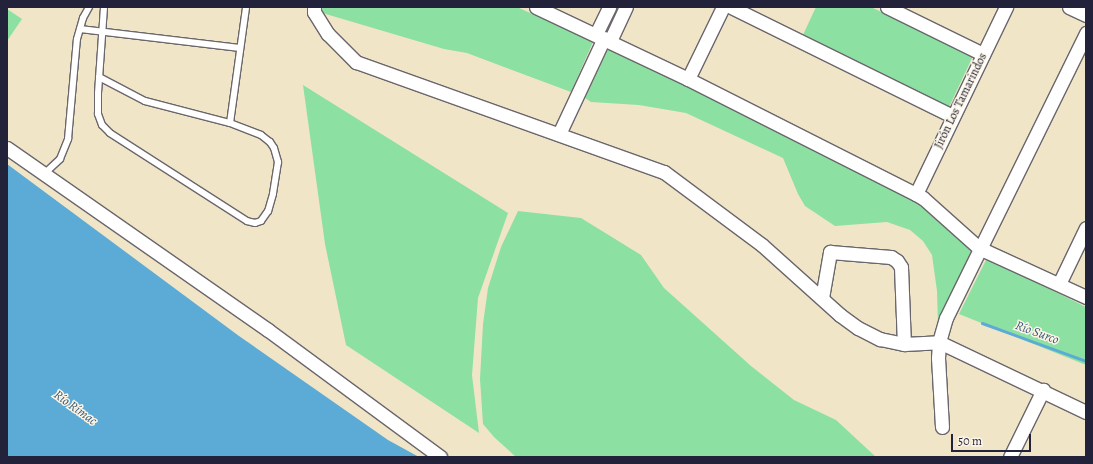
<!DOCTYPE html>
<meta charset="utf-8">
<style>
body{margin:0}
#map{position:relative;width:1093px;height:464px;overflow:hidden;background:#f1e5c8;font-family:Alegreya,serif}
div>[style]{position:absolute}
.green>*{inset:0;background:#8ce0a2}
.water>*{inset:0;background:#5caad6}
.stream>*{height:3px;margin:-1.5px;padding:0 1.5px;transform-origin:1.5px;border-radius:1.5px;background:#5caad6}
.roads{filter:drop-shadow(1px 0 #6a666c) drop-shadow(-1px 0 #6a666c) drop-shadow(0 1px #6a666c) drop-shadow(0 -1px #6a666c)}
.service>*{height:6px;margin:-3px;padding:0 3px;transform-origin:3px;border-radius:3px;background:#fff}
.minor>*{height:13px;margin:-6.5px;padding:0 6.5px;transform-origin:6.5px;border-radius:6.5px;background:#fff}
span{translate:-50% -50%;white-space:nowrap;text-align:center;line-height:1.15;-webkit-text-stroke:3px #fcf5e5;paint-order:stroke}
.street-label{font-size:12px;color:#22223b}
.water-label{font-size:13px;color:#395879;font-style:italic}
.frame{position:absolute;inset:0;border:8px solid #22223b;pointer-events:none}
.scale{position:absolute;left:951px;top:434px;width:80px;height:18px;box-sizing:border-box;border:2px solid #22223b;border-top:0;padding-left:5px;font-size:12px;line-height:14px;white-space:nowrap;color:#22223b;-webkit-text-stroke:3px #fcf5e5;paint-order:stroke}
</style>
<div id="map">
<div class="green">
<i style="clip-path:polygon(319px 7px,517px 7px,593px 42px,571px 92px,467px 53px,444px 49px,319px 12px)"></i>
<i style="clip-path:polygon(816px 7px,871px 7px,973px 56px,949px 107px,802px 37px)"></i>
<i style="clip-path:polygon(7px 9px,22px 19px,7px 41px)"></i>
<i style="clip-path:polygon(609px 47px,916px 202px,940px 223px,974px 249px,938px 324px,937px 291px,932px 255px,923px 241px,910px 230px,887px 222px,835px 226px,805px 206px,798px 194px,783px 158px,686px 113px,639px 105px,591px 102px,585px 98px)"></i>
<i style="clip-path:polygon(303px 85px,508px 213px,478px 298px,472px 375px,479px 433px,346px 345px,325px 244px)"></i>
<i style="clip-path:polygon(518px 211px,581px 218px,641px 255px,664px 288px,751px 366px,794px 400px,836px 420px,876px 457px,516px 457px,494px 437px,483px 424px,480px 379px,483px 324px,488px 288px,501px 247px)"></i>
<i style="clip-path:polygon(987px 258px,1086px 307px,1086px 365px,959px 314px)"></i>
</div>
<div class="water">
<i style="clip-path:polygon(7px 164px,239px 336px,388px 440px,419px 457px,7px 457px)"></i>
</div>
<div class="stream">
<i style="left:982px;top:323px;width:111px;rotate:20.1deg"></i>
</div>
<div class="roads">
<div class="service">
<i style="left:80px;top:29px;width:161px;rotate:6.8deg"></i>
<i style="left:99px;top:77px;width:52px;rotate:27.6deg"></i>
<i style="left:145px;top:101px;width:88px;rotate:14.5deg"></i>
<i style="left:230px;top:123px;width:33px;rotate:21deg"></i>
<i style="left:261px;top:135px;width:11px;rotate:38deg"></i>
<i style="left:270px;top:142px;width:7px;rotate:56deg"></i>
<i style="left:274px;top:148px;width:15px;rotate:74deg"></i>
<i style="left:278px;top:162px;width:32px;rotate:99deg"></i>
<i style="left:273px;top:194px;width:18px;rotate:106deg"></i>
<i style="left:268px;top:211px;width:12px;rotate:125deg"></i>
<i style="left:261px;top:221px;width:6px;rotate:162deg"></i>
<i style="left:255px;top:223px;width:8px;rotate:-166deg"></i>
<i style="left:247px;top:221px;width:163px;rotate:-147.3deg"></i>
<i style="left:110px;top:133px;width:11px;rotate:-135deg"></i>
<i style="left:102px;top:125px;width:12px;rotate:-110deg"></i>
<i style="left:98px;top:114px;width:21px;rotate:-90deg"></i>
<i style="left:98px;top:93px;width:86px;rotate:-86deg"></i>
<i style="left:230px;top:123px;width:117px;rotate:-82.1deg"></i>
<i style="left:44px;top:174px;width:22px;rotate:-43deg"></i>
<i style="left:60px;top:159px;width:22px;rotate:-68deg"></i>
<i style="left:68px;top:139px;width:100px;rotate:-84.9deg"></i>
<i style="left:77px;top:39px;width:22px;rotate:-74deg"></i>
<i style="left:83px;top:18px;width:13px;rotate:-61deg"></i>
</div>
<div class="minor">
<i style="left:314px;top:7px;width:5px;rotate:90deg"></i>
<i style="left:314px;top:12px;width:26px;rotate:58deg"></i>
<i style="left:328px;top:34px;width:40px;rotate:45deg"></i>
<i style="left:356px;top:62px;width:327px;rotate:19.7deg"></i>
<i style="left:664px;top:172px;width:122px;rotate:36.7deg"></i>
<i style="left:762px;top:245px;width:105px;rotate:41.9deg"></i>
<i style="left:840px;top:315px;width:22px;rotate:36deg"></i>
<i style="left:858px;top:328px;width:25px;rotate:27deg"></i>
<i style="left:880px;top:339px;width:25px;rotate:12deg"></i>
<i style="left:904px;top:344px;width:35px;rotate:-3deg"></i>
<i style="left:939px;top:342px;width:163px;rotate:25.5deg"></i>
<i style="left:536px;top:7px;width:168px;rotate:25.3deg"></i>
<i style="left:688px;top:79px;width:255px;rotate:26.8deg"></i>
<i style="left:916px;top:194px;width:8px;rotate:30deg"></i>
<i style="left:923px;top:198px;width:75px;rotate:41.8deg"></i>
<i style="left:979px;top:248px;width:118px;rotate:24.6deg"></i>
<i style="left:731px;top:7px;width:247px;rotate:26.2deg"></i>
<i style="left:887px;top:7px;width:107px;rotate:26.1deg"></i>
<i style="left:1069px;top:7px;width:19px;rotate:25deg"></i>
<i style="left:596px;top:34px;width:30px;rotate:-64deg"></i>
<i style="left:610px;top:41px;width:38px;rotate:-65deg"></i>
<i style="left:688px;top:79px;width:80px;rotate:-64.1deg"></i>
<i style="left:559px;top:134px;width:106px;rotate:-64.9deg"></i>
<i style="left:7px;top:148px;width:318px;rotate:34.9deg"></i>
<i style="left:268px;top:330px;width:214px;rotate:36.4deg"></i>
<i style="left:916px;top:194px;width:208px;rotate:-64.3deg"></i>
<i style="left:1059px;top:284px;width:62px;rotate:-64.3deg"></i>
<i style="left:822px;top:298px;width:47px;rotate:-80.1deg"></i>
<i style="left:830px;top:252px;width:61px;rotate:4.7deg"></i>
<i style="left:891px;top:257px;width:7px;rotate:34deg"></i>
<i style="left:897px;top:261px;width:7px;rotate:56deg"></i>
<i style="left:901px;top:267px;width:77px;rotate:87.8deg"></i>
<i style="left:942px;top:427px;width:69px;rotate:-93.3deg"></i>
<i style="left:938px;top:358px;width:16px;rotate:-86deg"></i>
<i style="left:939px;top:342px;width:25px;rotate:-74deg"></i>
<i style="left:946px;top:318px;width:318px;rotate:-63.8deg"></i>
<i style="left:1010px;top:457px;width:75px;rotate:-63.8deg"></i>
</div>
</div>
<div class="street-label">
<span style="left:961px;top:101px;rotate:-64deg">Jirón Los Tamarindos</span>
</div>
<div class="water-label">
<span style="left:1037px;top:333px;rotate:20deg">Río Surco</span>
<span style="left:75px;top:408px;rotate:36deg">Río Rímac</span>
</div>
<div class="frame"></div>
<div class="scale">50 m</div>
</div>
